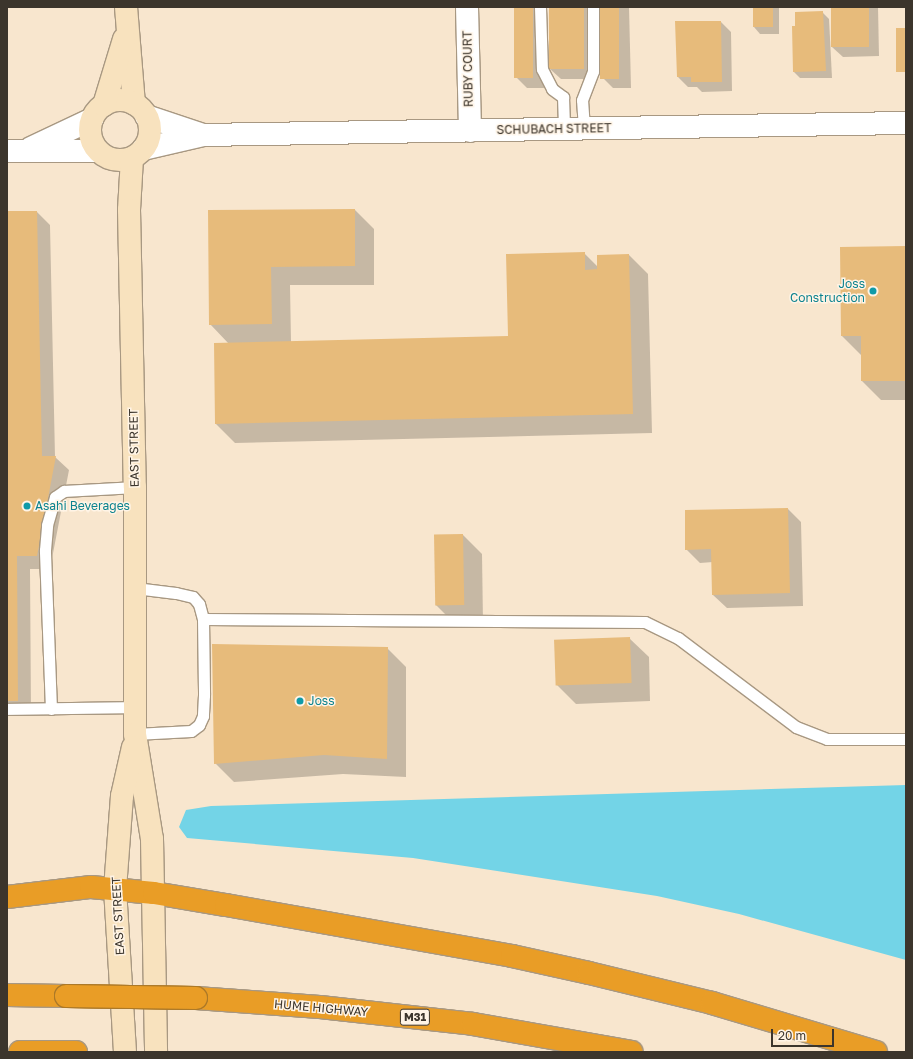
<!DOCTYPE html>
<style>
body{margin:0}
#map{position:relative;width:913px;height:1059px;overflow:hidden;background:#f8e6ce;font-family:"Golos Text",sans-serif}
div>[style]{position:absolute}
.water>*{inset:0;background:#73d4e7}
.shadow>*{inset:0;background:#0003;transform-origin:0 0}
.building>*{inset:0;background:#e7bb7b;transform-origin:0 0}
.roads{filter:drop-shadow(1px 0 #a89882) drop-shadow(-1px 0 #a89882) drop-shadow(0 1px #a89882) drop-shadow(0 -1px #a89882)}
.service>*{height:11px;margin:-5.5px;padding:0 5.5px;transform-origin:5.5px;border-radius:5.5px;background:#fff}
.minor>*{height:22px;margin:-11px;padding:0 11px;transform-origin:11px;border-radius:11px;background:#fff}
.tertiary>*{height:22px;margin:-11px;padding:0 11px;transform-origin:11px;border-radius:11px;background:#fff}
.secondary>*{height:22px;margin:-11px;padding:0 11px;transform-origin:11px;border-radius:11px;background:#f8e2be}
.secondary>.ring{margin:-11px;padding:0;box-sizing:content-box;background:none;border:22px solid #f8e2be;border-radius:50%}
.motorway>*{height:22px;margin:-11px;padding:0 11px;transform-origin:11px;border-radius:11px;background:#e99d26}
.bridges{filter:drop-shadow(1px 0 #ac7928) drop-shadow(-1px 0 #ac7928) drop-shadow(0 1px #ac7928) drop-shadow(0 -1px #ac7928)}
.motorway-bridge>*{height:22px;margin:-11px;padding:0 11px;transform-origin:11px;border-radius:11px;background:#e99d26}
.dots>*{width:11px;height:11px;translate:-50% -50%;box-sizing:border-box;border:2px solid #fff4e6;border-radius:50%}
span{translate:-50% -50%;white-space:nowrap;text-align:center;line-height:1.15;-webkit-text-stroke:3px #fff4e6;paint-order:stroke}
.shield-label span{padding:1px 3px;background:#fff4e6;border:1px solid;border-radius:3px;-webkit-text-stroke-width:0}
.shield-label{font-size:11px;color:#3c352c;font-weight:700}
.street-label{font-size:12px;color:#3c352c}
.culture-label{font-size:12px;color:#0d838f}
.right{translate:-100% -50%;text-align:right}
.left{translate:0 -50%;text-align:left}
.frame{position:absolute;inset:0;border:8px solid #3c352c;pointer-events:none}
.scale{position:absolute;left:771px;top:1029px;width:63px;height:18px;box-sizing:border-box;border:2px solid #3c352c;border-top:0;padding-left:5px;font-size:12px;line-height:14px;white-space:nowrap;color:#3c352c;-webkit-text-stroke:3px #fff4e6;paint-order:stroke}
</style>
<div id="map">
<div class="water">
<i style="clip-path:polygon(906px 785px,906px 960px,739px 914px,657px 896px,413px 858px,187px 838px,179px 827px,186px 810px,211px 806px)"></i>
</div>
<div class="shadow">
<i style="clip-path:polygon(515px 7px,542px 7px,544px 88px,527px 88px,517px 78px)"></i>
<i style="clip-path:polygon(550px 7px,594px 7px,595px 79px,561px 79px,550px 69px)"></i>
<i style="clip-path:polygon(601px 7px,629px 7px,631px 88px,613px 88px,603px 78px)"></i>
<i style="clip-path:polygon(754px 7px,779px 7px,779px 34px,760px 34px,754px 27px)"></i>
<i style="clip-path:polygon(832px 7px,878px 7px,879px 56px,843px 57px,832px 47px)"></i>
<i style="clip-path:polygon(822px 12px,829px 19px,832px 78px,800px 78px,794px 72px,796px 27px)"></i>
<i style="clip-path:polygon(721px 22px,731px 32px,732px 91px,702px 92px,697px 87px,688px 87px,678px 77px)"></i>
<i style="left:897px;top:29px;width:9px;height:43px"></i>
<i style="clip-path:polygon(355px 210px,374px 229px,374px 285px,290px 285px,291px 342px,509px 337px,584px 253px,598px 267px,629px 255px,648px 274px,652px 433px,235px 443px,216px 424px,229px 344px,210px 324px,209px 211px)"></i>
<i style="clip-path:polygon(7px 212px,37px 212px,50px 225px,55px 457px,69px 470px,50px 569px,30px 569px,31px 714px,7px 714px)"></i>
<i style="clip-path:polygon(906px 247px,906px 400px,881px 400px,862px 381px,861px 355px,842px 336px)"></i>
<i style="clip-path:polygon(788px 509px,801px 522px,803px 606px,727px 608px,713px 595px,713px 562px,700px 563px,686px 549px)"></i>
<i style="clip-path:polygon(463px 535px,482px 554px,483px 623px,455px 624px,436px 605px)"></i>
<i style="clip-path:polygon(629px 638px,649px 657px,650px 701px,576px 704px,557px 685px)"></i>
<i style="clip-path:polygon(387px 648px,406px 667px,406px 777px,343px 774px,234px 782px,215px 763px)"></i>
</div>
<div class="building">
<i style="left:514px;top:7px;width:19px;height:71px"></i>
<i style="left:549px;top:7px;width:35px;height:62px"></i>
<i style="left:600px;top:7px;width:19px;height:72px"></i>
<i style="left:753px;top:7px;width:20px;height:20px"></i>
<i style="left:831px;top:7px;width:38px;height:40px"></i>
<i style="clip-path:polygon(823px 11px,826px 71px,793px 72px,792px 26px,795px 26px,795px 12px)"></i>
<i style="clip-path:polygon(675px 21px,721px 21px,722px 82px,691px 82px,691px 77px,677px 77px)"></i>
<i style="left:896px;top:28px;width:10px;height:44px"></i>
<i style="clip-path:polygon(355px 209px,355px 266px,271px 267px,272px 324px,209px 325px,208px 210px)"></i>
<i style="clip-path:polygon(7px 211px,37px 211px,42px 456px,56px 456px,37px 556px,17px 556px,18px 701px,7px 701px)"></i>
<i style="clip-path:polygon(906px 246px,906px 381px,861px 381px,861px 336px,841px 336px,840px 247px)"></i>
<i style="clip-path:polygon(585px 252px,585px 270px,597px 269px,597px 255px,629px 254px,633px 414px,215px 424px,214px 343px,508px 336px,506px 254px)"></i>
<i style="clip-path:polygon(788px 508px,790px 593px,712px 595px,711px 549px,685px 550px,685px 510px)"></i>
<i style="left:463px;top:534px;width:71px;height:29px;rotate:89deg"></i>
<i style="left:630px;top:637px;width:46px;height:76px;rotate:88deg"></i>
<i style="clip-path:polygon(212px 644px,388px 647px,387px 759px,324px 755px,214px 764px)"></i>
</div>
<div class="roads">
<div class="service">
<i style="left:540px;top:7px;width:62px;rotate:88.2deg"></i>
<i style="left:542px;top:69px;width:22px;rotate:63deg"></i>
<i style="left:552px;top:89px;width:14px;rotate:36deg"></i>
<i style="left:563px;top:97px;width:32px;rotate:88deg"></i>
<i style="left:584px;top:128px;width:28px;rotate:-94deg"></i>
<i style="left:582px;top:100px;width:31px;rotate:-69deg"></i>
<i style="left:593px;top:71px;width:64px;rotate:-90deg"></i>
<i style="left:135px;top:588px;width:41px;rotate:7deg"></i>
<i style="left:176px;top:593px;width:17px;rotate:13deg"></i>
<i style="left:193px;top:597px;width:9px;rotate:49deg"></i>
<i style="left:199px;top:604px;width:16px;rotate:75deg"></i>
<i style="left:203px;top:619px;width:76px;rotate:89.2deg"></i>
<i style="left:204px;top:695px;width:21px;rotate:93deg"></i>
<i style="left:203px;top:716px;width:10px;rotate:114deg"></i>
<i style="left:199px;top:725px;width:10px;rotate:143deg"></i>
<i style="left:191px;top:731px;width:56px;rotate:176.9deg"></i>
<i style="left:203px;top:619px;width:442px;rotate:0.4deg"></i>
<i style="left:645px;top:622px;width:37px;rotate:26deg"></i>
<i style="left:678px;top:638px;width:148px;rotate:37deg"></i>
<i style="left:796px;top:727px;width:33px;rotate:21deg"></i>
<i style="left:827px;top:739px;width:79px"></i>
<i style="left:7px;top:709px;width:128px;rotate:-0.9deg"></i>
<i style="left:51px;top:709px;width:159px;rotate:-92.2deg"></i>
<i style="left:45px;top:550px;width:25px;rotate:-85deg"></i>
<i style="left:47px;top:525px;width:29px;rotate:-74deg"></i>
<i style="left:55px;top:497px;width:11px;rotate:-34deg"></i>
<i style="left:64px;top:491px;width:71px;rotate:-3.2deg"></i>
</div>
<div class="minor">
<i style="left:467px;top:7px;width:124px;rotate:88.6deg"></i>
<i style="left:146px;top:116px;width:60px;rotate:18.4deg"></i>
<i style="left:143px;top:149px;width:62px;rotate:-13.1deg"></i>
<i style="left:203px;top:135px;width:703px;rotate:-0.98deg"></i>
</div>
<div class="tertiary">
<i style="left:31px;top:148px;width:68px;rotate:-25.4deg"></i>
<i style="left:7px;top:151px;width:91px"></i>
</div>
<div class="secondary">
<i style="left:126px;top:7px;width:97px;rotate:85.3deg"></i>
<i class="ring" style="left:90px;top:100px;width:38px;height:38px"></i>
<i style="left:104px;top:105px;width:69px;rotate:-73.1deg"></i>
<i style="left:132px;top:158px;width:52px;rotate:93.3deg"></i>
<i style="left:129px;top:210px;width:277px;rotate:88.8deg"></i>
<i style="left:135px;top:487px;width:247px;rotate:90deg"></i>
<i style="left:135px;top:734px;width:106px;rotate:80.8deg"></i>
<i style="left:152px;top:839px;width:213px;rotate:88.9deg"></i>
<i style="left:125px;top:1052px;width:163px;rotate:-93.5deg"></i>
<i style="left:115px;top:889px;width:93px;rotate:-85.7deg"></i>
<i style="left:122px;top:796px;width:50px;rotate:-77.3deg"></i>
</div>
<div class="motorway">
<i style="left:7px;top:897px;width:85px;rotate:-6.8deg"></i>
<i style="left:91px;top:887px;width:63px;rotate:5.4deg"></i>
<i style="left:154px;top:893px;width:73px;rotate:9.5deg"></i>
<i style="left:226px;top:905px;width:291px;rotate:10.1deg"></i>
<i style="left:512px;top:956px;width:79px;rotate:12.4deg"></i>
<i style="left:589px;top:973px;width:127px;rotate:13.7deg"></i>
<i style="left:712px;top:1003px;width:171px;rotate:16.6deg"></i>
<i style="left:7px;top:995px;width:59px;rotate:1deg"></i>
<i style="left:196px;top:998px;width:124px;rotate:4.2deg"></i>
<i style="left:320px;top:1007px;width:154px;rotate:6.3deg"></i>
<i style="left:473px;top:1024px;width:161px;rotate:10deg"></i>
<i style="left:20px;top:1052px;width:56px"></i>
</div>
</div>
<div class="bridges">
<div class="motorway-bridge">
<i style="left:66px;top:996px;width:130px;rotate:0.9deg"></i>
</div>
</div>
<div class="dots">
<i style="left:873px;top:291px;background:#0f9aa8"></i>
<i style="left:27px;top:506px;background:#0f9aa8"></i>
<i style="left:300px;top:701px;background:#0f9aa8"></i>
</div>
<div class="shield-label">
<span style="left:415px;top:1017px">M31</span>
</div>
<div class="street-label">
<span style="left:468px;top:69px;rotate:-91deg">RUBY COURT</span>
<span style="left:554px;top:129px;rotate:-1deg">SCHUBACH STREET</span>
<span style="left:134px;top:448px;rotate:-91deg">EAST STREET</span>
<span style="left:118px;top:916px;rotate:-93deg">EAST STREET</span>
<span style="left:321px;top:1008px;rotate:5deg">HUME HIGHWAY</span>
</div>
<div class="culture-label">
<span class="right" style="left:865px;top:291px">Joss<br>Construction</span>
<span class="left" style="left:35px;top:506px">Asahi Beverages</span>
<span class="left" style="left:308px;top:701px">Joss</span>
</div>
<div class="frame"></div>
<div class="scale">20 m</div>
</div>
